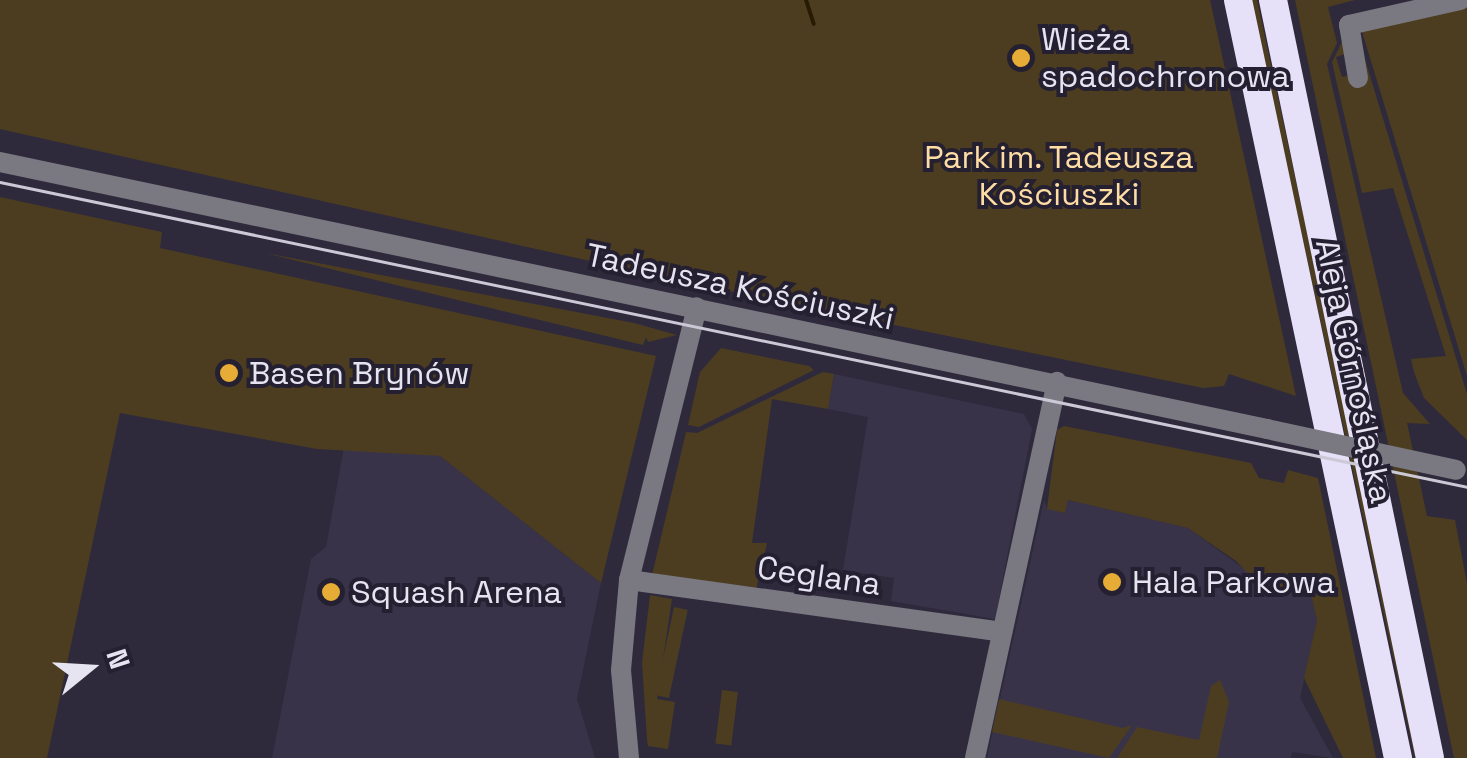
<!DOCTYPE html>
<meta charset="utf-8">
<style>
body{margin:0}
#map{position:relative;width:1467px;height:758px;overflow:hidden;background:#2e2a3c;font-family:"Space Grotesk",sans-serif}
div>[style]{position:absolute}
.built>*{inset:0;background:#39334a}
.green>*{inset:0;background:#4c3d21;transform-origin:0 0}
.stream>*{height:4px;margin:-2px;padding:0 2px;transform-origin:2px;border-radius:2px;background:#271b04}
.minor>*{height:20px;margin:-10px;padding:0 10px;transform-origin:10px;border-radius:10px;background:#7a7881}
.highway>*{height:28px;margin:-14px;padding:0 14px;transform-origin:14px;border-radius:14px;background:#e6e0f8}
.tram>*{height:2.5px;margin:-1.25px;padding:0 1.25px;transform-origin:1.25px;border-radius:1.25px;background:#ccc9d6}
.minor-bridge>*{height:20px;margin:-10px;padding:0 10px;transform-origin:10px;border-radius:10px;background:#7a7881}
.dots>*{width:28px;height:28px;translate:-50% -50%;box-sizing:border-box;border:5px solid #252031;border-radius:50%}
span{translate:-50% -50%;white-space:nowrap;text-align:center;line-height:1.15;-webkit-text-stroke:8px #252031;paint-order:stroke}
.poi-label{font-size:32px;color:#e6e4f0}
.left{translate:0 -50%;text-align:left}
.park-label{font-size:32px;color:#fedda5}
.street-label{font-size:32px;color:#e6e4f0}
.north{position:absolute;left:40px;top:618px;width:100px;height:100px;-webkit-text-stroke:8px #252031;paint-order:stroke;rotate:72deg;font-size:28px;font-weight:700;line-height:40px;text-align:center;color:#e6e4f0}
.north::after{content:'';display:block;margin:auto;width:35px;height:45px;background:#e6e4f0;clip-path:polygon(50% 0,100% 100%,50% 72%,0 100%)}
</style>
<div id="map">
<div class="built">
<i style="clip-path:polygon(834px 374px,1024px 414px,1032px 429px,995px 619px,891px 601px,894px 578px,843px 570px,868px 417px,828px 409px)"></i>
<i style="clip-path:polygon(344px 447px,440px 456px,601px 583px,577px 699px,595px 758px,272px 758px,311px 559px,326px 547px)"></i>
<i style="clip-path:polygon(1044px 500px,1047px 509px,1068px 500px,1188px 528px,1277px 593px,1309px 585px,1317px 620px,1300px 698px,1333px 758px,1292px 752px,1291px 758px,987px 758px)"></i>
</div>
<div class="green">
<i style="clip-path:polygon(0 0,1210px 0,1296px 396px,1229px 374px,1224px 386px,1203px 388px,684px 282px,0 129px)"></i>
<i style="clip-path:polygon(1251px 0,1257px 0,1420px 758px,1415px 758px)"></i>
<i style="clip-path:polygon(1295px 0,1355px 0,1328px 7px,1337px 43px,1327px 64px,1403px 393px,1430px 424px,1407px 423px,1427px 516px,1455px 520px,1467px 584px,1467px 758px,1454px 758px)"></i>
<i style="clip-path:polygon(1467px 6px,1467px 376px,1360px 25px)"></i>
<i style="clip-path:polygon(1356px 30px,1467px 394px,1467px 440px,1424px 398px,1414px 372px,1411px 359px,1446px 356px,1393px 188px,1362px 193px,1332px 62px,1342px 42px,1345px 54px,1336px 57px,1342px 77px,1351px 75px)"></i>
<i style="clip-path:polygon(0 197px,162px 232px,160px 248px,656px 356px,601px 583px,440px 456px,317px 449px,120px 413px,47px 758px,0 758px)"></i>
<i style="clip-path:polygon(265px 253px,634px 323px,677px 335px,648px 342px,646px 337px,643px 345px)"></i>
<i style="clip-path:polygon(721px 348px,809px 366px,814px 370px,699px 427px,688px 425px,700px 372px)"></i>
<i style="clip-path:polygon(823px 372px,834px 374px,828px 409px,772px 399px,752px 543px,767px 543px,756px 590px,652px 575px,686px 432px,697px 433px)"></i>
<i style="clip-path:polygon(1064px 426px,1251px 463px,1259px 478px,1284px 483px,1288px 470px,1318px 478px,1376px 758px,1343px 758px,1304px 678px,1317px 620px,1309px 586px,1267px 593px,1236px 561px,1188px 528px,1068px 500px,1065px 513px,1047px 509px,1057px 430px)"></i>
<i style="clip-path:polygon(650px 595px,672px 599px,657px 699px,675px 702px,668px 749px,648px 746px,647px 740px,642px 663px)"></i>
<i style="left:674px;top:607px;width:14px;height:90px;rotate:12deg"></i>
<i style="clip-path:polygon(1220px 680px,1229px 702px,1217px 758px,1117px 758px,1137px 727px,1199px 740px,1211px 686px)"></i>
<i style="left:722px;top:690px;width:16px;height:54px;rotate:7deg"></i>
<i style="clip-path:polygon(999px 699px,1123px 728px,1132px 725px,1109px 758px,992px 732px)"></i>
</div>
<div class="stream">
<i style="left:806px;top:0;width:25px;rotate:72deg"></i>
</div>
<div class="minor">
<i style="left:1358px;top:78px;width:54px;rotate:-99.6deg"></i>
<i style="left:1349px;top:25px;width:114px;rotate:-12.7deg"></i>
<i style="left:0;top:162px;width:1295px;rotate:11.9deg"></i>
<i style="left:629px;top:580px;width:377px;rotate:7.9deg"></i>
<i style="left:629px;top:758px;width:88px;rotate:-95.2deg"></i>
<i style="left:621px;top:670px;width:90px;rotate:-84.9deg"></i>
<i style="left:629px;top:580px;width:281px;rotate:-76deg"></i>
<i style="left:975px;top:758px;width:385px;rotate:-77.7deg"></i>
</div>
<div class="highway">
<i style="left:1238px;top:0;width:775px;rotate:78.08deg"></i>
<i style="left:1273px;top:0;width:774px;rotate:78.3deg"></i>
</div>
<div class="tram">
<i style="left:0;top:182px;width:1498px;rotate:11.74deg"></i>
</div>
<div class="minor-bridge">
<i style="left:1267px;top:429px;width:193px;rotate:12.2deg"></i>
</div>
<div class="dots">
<i style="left:1021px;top:58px;background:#e7ac36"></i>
<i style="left:229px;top:373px;background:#e7ac36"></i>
<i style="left:1112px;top:582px;background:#e7ac36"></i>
<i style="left:331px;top:592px;background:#e7ac36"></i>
</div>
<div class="poi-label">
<span class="left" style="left:1041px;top:58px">Wieża<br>spadochronowa</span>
<span class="left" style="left:249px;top:373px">Basen Brynów</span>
<span class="left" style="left:1132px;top:582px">Hala Parkowa</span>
<span class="left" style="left:351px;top:592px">Squash Arena</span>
</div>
<div class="park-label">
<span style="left:1059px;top:176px">Park im. Tadeusza<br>Kościuszki</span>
</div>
<div class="street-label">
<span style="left:740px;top:287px;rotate:12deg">Tadeusza Kościuszki</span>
<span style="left:1354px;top:371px;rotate:78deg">Aleja Górnośląska</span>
<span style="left:819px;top:576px;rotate:8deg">Ceglana</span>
</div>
<div class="north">N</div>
</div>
